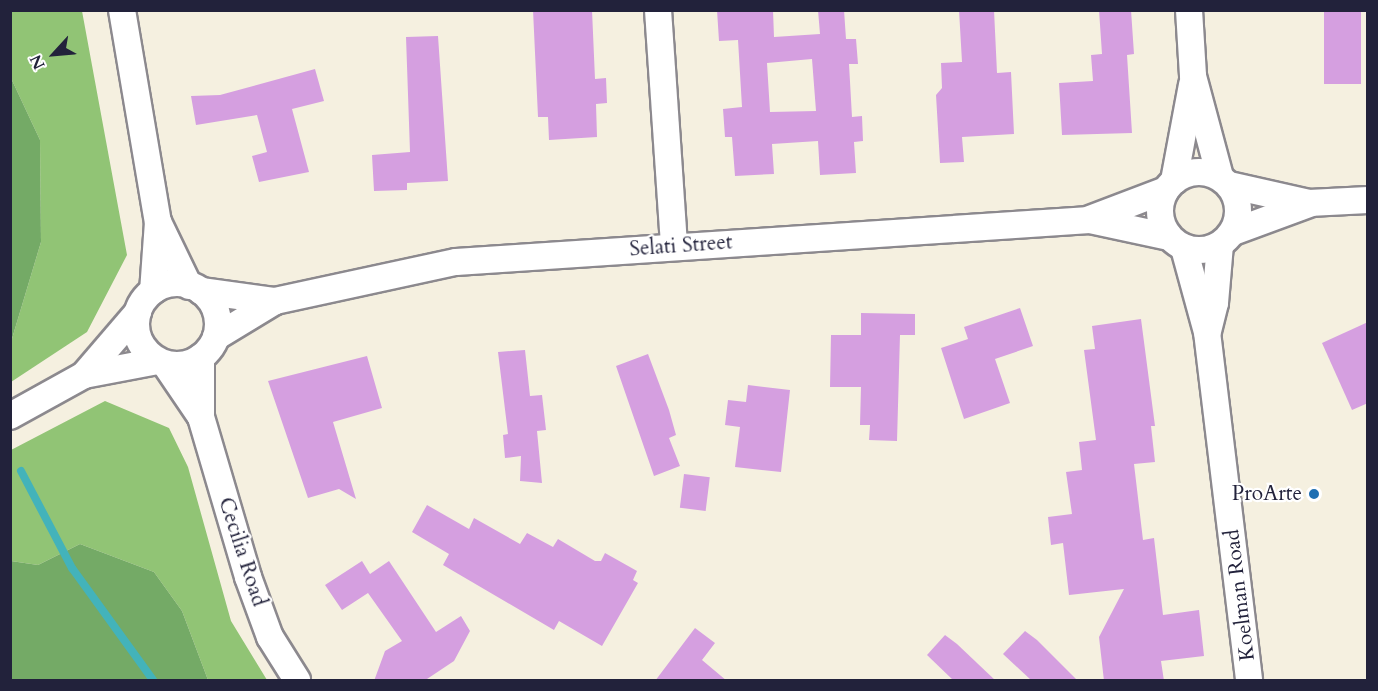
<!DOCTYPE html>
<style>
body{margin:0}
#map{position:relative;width:1378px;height:691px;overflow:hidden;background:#f5f0e0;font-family:Cardo,serif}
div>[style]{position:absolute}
.green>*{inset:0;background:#91c475}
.forest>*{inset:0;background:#74aa66}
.stream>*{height:8px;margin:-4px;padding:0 4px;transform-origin:4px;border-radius:4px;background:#43b3ba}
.building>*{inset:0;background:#d59fe0;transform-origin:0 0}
.roads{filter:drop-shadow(2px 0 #8c898e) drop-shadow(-2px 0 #8c898e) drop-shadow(0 2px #8c898e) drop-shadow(0 -2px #8c898e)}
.street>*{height:26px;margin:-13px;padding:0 13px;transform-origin:13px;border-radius:13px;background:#fff}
.street>.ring{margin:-13px;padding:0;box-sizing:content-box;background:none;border:26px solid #fff;border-radius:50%}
.dots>*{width:16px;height:16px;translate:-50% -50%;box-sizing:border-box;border:3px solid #fff;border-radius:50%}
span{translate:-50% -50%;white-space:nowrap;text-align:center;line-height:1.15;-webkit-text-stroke:4.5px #fff;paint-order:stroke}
.street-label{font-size:21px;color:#22223b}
.poi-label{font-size:21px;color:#22223b}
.right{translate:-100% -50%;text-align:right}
.frame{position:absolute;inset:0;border:12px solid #22223b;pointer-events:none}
.north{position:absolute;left:24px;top:24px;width:60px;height:60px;-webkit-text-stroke:4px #fff;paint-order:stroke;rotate:244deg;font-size:16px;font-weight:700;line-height:24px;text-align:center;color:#22223b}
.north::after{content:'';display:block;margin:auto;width:21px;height:27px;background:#22223b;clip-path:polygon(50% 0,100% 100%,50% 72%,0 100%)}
</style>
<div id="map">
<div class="green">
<i style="clip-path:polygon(11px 11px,82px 11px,127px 255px,87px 332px,11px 382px,11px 342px,41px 242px,40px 140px,11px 78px)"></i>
<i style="clip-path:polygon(105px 401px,169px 428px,188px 467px,231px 621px,267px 680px,208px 680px,182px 611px,154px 572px,80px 544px,38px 565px,11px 561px,11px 450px)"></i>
</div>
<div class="forest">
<i style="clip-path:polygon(11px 78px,40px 140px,41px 242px,11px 342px)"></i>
<i style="clip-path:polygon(80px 544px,154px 572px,182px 611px,208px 680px,11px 680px,11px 561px,38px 565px)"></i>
</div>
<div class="stream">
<i style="left:21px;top:471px;width:110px;rotate:62.3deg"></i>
<i style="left:72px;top:568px;width:138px;rotate:54.1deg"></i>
</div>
<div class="building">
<i style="clip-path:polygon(533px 10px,592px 10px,595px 79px,606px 78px,607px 103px,596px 104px,597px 137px,549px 140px,548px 117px,538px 117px)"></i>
<i style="clip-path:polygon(evenodd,717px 10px,773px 10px,774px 37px,820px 34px,818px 10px,844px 10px,846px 39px,856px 39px,858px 64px,849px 64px,852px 117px,862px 116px,863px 141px,854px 142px,856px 173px,820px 175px,818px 141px,772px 144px,774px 174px,735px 176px,732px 137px,725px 137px,723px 109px,742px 107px,738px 40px,719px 41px,717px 10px,812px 59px,816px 111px,770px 112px,767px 63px,812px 59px)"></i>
<i style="clip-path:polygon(959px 10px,994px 10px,997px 73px,1011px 72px,1014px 134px,962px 137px,964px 162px,940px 163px,936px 95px,942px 88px,941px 63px,962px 62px)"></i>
<i style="clip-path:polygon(1099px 10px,1131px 10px,1134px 54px,1127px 55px,1132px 133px,1062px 135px,1059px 83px,1093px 81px,1091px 55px,1102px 54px)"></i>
<i style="left:1324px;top:10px;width:37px;height:74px"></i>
<i style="clip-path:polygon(438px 36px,448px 181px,407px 183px,407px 190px,374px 191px,372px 155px,410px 152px,406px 37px)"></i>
<i style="clip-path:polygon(315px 69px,324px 101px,292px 109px,309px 172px,259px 182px,252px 156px,267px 152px,257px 115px,196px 125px,191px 96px,220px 95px)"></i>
<i style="clip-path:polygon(1020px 308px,1033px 346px,995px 359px,1010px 403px,964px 419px,941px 348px,968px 339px,964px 327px)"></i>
<i style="clip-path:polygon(861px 313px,915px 314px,915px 335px,900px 335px,897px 441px,869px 440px,870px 425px,860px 425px,861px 387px,830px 387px,831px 335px,861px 335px)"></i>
<i style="clip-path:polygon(1141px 319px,1155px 426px,1151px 426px,1155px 462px,1134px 464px,1143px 540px,1154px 538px,1163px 615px,1199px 610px,1204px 656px,1161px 661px,1164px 681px,1104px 681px,1099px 637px,1124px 589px,1069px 595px,1063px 543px,1051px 545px,1048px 517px,1072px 514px,1066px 472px,1082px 470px,1079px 442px,1096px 440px,1084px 350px,1095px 349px,1092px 326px)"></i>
<i style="clip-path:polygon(1368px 322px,1368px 403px,1352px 410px,1322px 343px)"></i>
<i style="clip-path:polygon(525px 350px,530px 396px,542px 395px,546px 430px,537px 431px,542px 483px,520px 481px,521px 456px,505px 458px,503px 435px,508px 434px,498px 352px)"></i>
<i style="clip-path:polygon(648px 354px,669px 410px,676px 435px,669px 438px,680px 466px,654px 476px,616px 366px)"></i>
<i style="clip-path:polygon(367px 356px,382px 408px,333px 422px,356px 499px,339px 489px,308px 498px,268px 381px)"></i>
<i style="clip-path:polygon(748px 385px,790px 390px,781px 472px,735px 467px,740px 427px,725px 425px,728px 400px,746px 402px)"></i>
<i style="left:684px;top:474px;width:26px;height:34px;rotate:7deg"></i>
<i style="clip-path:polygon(427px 505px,469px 529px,474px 518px,520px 544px,527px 533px,553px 547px,558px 539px,595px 561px,601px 561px,605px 553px,637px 571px,633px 580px,638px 583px,602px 646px,559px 621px,554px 630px,443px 565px,449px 554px,412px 532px)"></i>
<i style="clip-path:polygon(362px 561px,370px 574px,389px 561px,436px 632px,461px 616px,470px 631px,454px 661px,424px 681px,374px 681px,385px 651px,402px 641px,368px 593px,342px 610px,325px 585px)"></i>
<i style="clip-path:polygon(695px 628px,715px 643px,702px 660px,727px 681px,655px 681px)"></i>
<i style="clip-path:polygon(1025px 631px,1037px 640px,1078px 681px,1032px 681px,1003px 654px)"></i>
<i style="clip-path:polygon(945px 635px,957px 644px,996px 681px,954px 681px,927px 655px)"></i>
</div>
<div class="roads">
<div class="street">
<i style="left:122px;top:10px;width:215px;rotate:80.4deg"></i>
<i style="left:158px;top:222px;width:69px;rotate:94.1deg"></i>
<i style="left:658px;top:10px;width:237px;rotate:86.1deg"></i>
<i style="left:1189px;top:10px;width:66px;rotate:86.5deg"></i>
<i style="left:1193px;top:76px;width:105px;rotate:75deg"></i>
<i class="ring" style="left:1160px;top:172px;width:52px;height:52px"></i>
<i style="left:1174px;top:181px;width:98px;rotate:-79.4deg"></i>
<i style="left:1229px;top:185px;width:82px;rotate:12.7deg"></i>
<i style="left:1309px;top:203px;width:59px;rotate:-2.9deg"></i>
<i style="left:1090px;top:219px;width:81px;rotate:-20.9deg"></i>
<i style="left:158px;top:222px;width:71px;rotate:64.2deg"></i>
<i style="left:1233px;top:232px;width:81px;rotate:-20.2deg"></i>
<i style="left:1184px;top:248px;width:87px;rotate:74.7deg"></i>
<i style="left:1207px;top:332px;width:351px;rotate:83.1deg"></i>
<i class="ring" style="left:136px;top:283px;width:56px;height:56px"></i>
<i style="left:201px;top:291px;width:75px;rotate:7.7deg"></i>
<i style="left:1208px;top:331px;width:29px;rotate:-76deg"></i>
<i style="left:1215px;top:303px;width:58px;rotate:-85.1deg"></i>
<i style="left:216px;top:337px;width:69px;rotate:-31.4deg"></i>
<i style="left:275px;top:301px;width:185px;rotate:-12.2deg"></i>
<i style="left:456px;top:262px;width:635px;rotate:-3.79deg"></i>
<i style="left:1090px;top:220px;width:81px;rotate:12.1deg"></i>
<i style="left:201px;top:357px;width:60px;rotate:90deg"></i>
<i style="left:201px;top:417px;width:167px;rotate:73.6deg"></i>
<i style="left:248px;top:577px;width:64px;rotate:69.9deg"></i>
<i style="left:270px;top:637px;width:51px;rotate:57.9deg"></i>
<i style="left:165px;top:364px;width:64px;rotate:55.8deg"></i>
<i style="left:84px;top:375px;width:83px;rotate:-49.4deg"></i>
<i style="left:10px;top:416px;width:85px;rotate:-29deg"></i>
<i style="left:84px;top:375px;width:75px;rotate:-10.7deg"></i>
</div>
</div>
<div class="dots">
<i style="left:1314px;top:494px;background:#1f6fb2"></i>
</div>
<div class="street-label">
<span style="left:681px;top:246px;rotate:-4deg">Selati Street</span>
<span style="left:242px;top:552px;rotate:72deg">Cecilia Road</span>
<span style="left:1240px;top:595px;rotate:-97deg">Koelman Road</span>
</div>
<div class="poi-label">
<span class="right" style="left:1302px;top:494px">ProArte</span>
</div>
<div class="frame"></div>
<div class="north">N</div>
</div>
